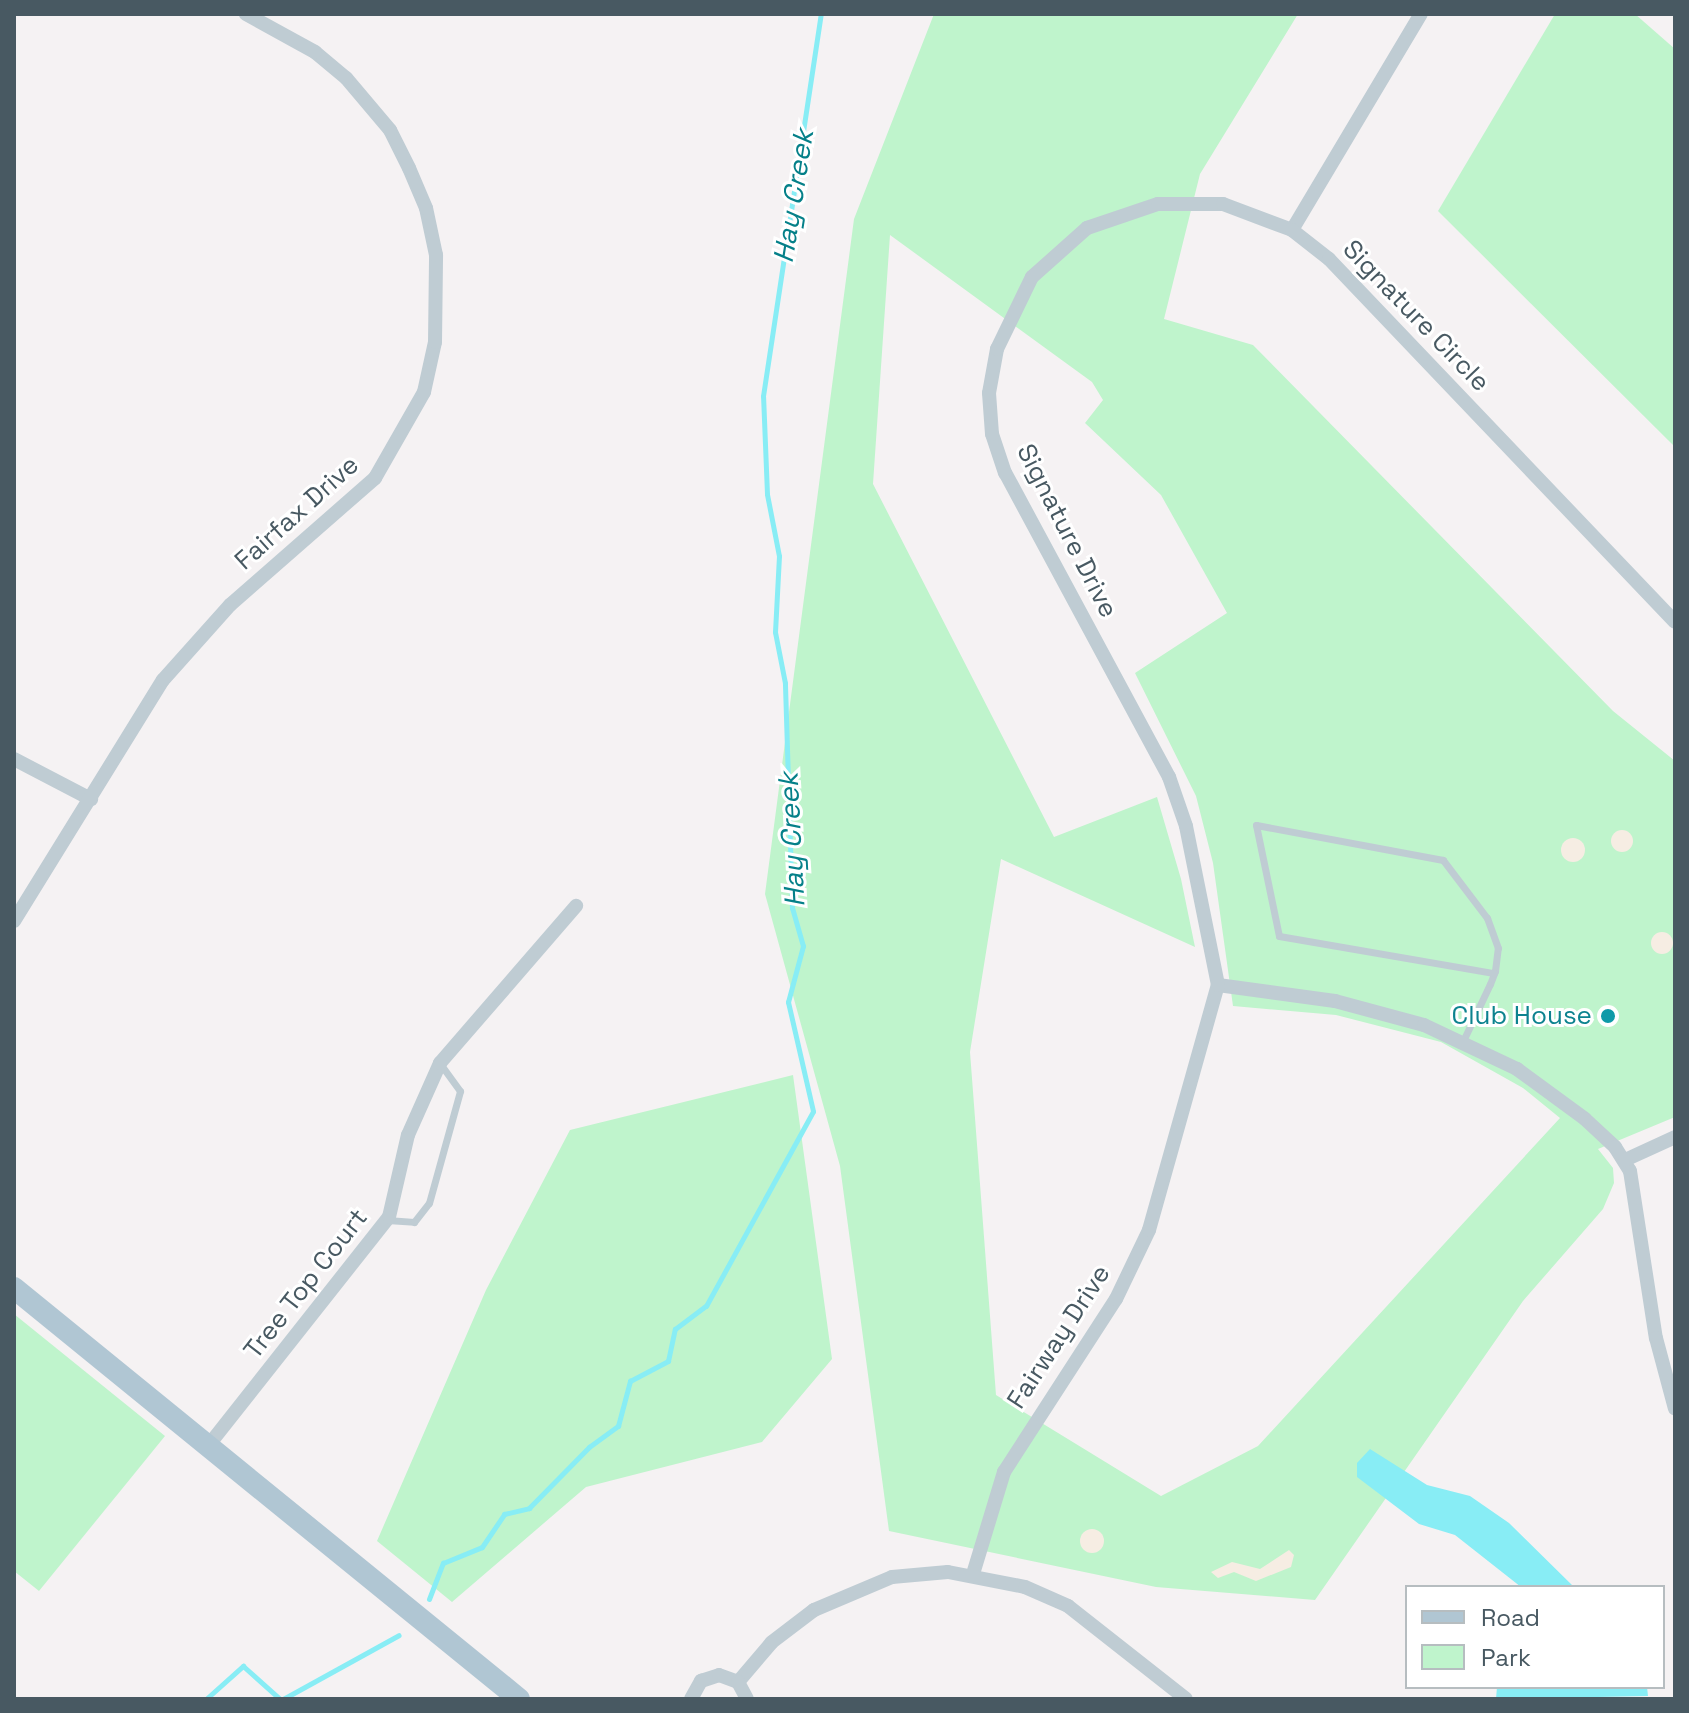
<!DOCTYPE html>
<style>
body{margin:0}
#map{position:relative;width:1689px;height:1713px;overflow:hidden;background:#f5f2f3;font-family:"Space Grotesk",sans-serif}
div>[style]{position:absolute}
.green>*{inset:0;background:#bff4cc}
.sand>*{inset:0;background:#f6ede3}
.round{border-radius:50%}
.water>*{inset:0;background:#88edf5}
.stream>*{height:5px;margin:-2.5px;padding:0 2.5px;transform-origin:2.5px;border-radius:2.5px;background:#88edf5}
.service>*{height:7px;margin:-3.5px;padding:0 3.5px;transform-origin:3.5px;border-radius:3.5px;background:#bfccd3}
.minor>*{height:14px;margin:-7px;padding:0 7px;transform-origin:7px;border-radius:7px;background:#bfccd3}
.primary>*{height:22px;margin:-11px;padding:0 11px;transform-origin:11px;border-radius:11px;background:#b0c6d3}
.dots>*{width:22px;height:22px;translate:-50% -50%;box-sizing:border-box;border:4px solid #fff;border-radius:50%}
span{translate:-50% -50%;white-space:nowrap;text-align:center;line-height:1.15;-webkit-text-stroke:6px #fff;paint-order:stroke}
.street-label{font-size:26px;color:#485962}
.culture-label{font-size:26px;color:#0d838f}
.right{translate:-100% -50%;text-align:right}
.water-label{font-size:28px;color:#058089;font-style:italic}
.frame{position:absolute;inset:0;border:16px solid #485962;pointer-events:none}
.legend{position:absolute;left:1405px;top:1585px;width:260px;height:104px;box-sizing:border-box;background:#fff;border:2px solid #b6bdc0;margin:0;padding:10px 14px;list-style:none;font-size:24px;color:#485962}
.legend li{display:flex;align-items:center;gap:16px;height:40px}
.legend b{width:40px;border:2px solid #b6bdc0}
</style>
<div id="map">
<div class="green">
<i style="clip-path:polygon(evenodd,934px 14px,1298px 14px,1200px 174px,1164px 319px,1253px 345px,1613px 711px,1675px 761px,1675px 1117px,1598px 1149px,1613px 1168px,1614px 1183px,1603px 1209px,1523px 1301px,1315px 1600px,1156px 1587px,889px 1531px,840px 1166px,765px 894px,854px 219px,934px 14px,890px 235px,1092px 382px,1103px 400px,1085px 423px,1161px 495px,1227px 613px,1135px 673px,1196px 796px,1213px 863px,1233px 1006px,1336px 1015px,1441px 1042px,1523px 1088px,1560px 1118px,1258px 1446px,1161px 1496px,996px 1395px,970px 1052px,1001px 859px,1195px 947px,1181px 879px,1157px 797px,1054px 837px,873px 484px,890px 235px)"></i>
<i style="clip-path:polygon(1555px 14px,1635px 14px,1675px 49px,1675px 447px,1438px 211px)"></i>
<i style="clip-path:polygon(793px 1075px,832px 1359px,762px 1442px,586px 1487px,452px 1602px,377px 1541px,486px 1290px,570px 1130px)"></i>
<i style="clip-path:polygon(14px 1314px,165px 1436px,39px 1591px,14px 1571px)"></i>
</div>
<div class="sand">
<i class="round" style="left:1611px;top:830px;width:22px;height:22px"></i>
<i class="round" style="left:1561px;top:838px;width:24px;height:24px"></i>
<i class="round" style="left:1651px;top:932px;width:22px;height:22px"></i>
<i class="round" style="left:1080px;top:1529px;width:24px;height:24px"></i>
<i style="clip-path:polygon(1289px 1550px,1294px 1555px,1291px 1567px,1256px 1581px,1234px 1572px,1218px 1578px,1211px 1572px,1232px 1562px,1260px 1569px)"></i>
</div>
<div class="water">
<i style="clip-path:polygon(1370px 1449px,1427px 1485px,1470px 1496px,1509px 1523px,1574px 1587px,1521px 1587px,1455px 1535px,1419px 1524px,1357px 1477px,1357px 1463px)"></i>
<i style="clip-path:polygon(1497px 1687px,1647px 1687px,1648px 1696px,1496px 1699px)"></i>
</div>
<div class="stream">
<i style="left:429px;top:1599px;width:39px;rotate:-69deg"></i>
<i style="left:443px;top:1563px;width:42px;rotate:-22.3deg"></i>
<i style="left:482px;top:1547px;width:40px;rotate:-56deg"></i>
<i style="left:504px;top:1514px;width:26px;rotate:-13deg"></i>
<i style="left:529px;top:1508px;width:86px;rotate:-45.5deg"></i>
<i style="left:589px;top:1447px;width:36px;rotate:-36deg"></i>
<i style="left:618px;top:1426px;width:47px;rotate:-75.1deg"></i>
<i style="left:630px;top:1381px;width:43px;rotate:-27.8deg"></i>
<i style="left:668px;top:1361px;width:33px;rotate:-78deg"></i>
<i style="left:675px;top:1329px;width:39px;rotate:-37deg"></i>
<i style="left:706px;top:1306px;width:222px;rotate:-61.2deg"></i>
<i style="left:813px;top:1111px;width:112px;rotate:-102.9deg"></i>
<i style="left:788px;top:1002px;width:58px;rotate:-75deg"></i>
<i style="left:803px;top:946px;width:40px;rotate:-106deg"></i>
<i style="left:792px;top:908px;width:225px;rotate:-91.8deg"></i>
<i style="left:785px;top:683px;width:52px;rotate:-101.1deg"></i>
<i style="left:775px;top:632px;width:76px;rotate:-87deg"></i>
<i style="left:779px;top:556px;width:63px;rotate:-101deg"></i>
<i style="left:767px;top:494px;width:98px;rotate:-92.3deg"></i>
<i style="left:763px;top:396px;width:386px;rotate:-81.4deg"></i>
<i style="left:206px;top:1699px;width:50px;rotate:-41.7deg"></i>
<i style="left:243px;top:1666px;width:50px;rotate:41.7deg"></i>
<i style="left:283px;top:1699px;width:132px;rotate:-28.9deg"></i>
</div>
<div class="service">
<i style="left:1463px;top:1041px;width:63px;rotate:-64.7deg"></i>
<i style="left:1490px;top:984px;width:14px;rotate:-69deg"></i>
<i style="left:1495px;top:971px;width:23px;rotate:-83deg"></i>
<i style="left:1498px;top:948px;width:32px;rotate:-110deg"></i>
<i style="left:1487px;top:918px;width:73px;rotate:-127.2deg"></i>
<i style="left:1443px;top:860px;width:190px;rotate:-169.4deg"></i>
<i style="left:1256px;top:825px;width:113px;rotate:78.3deg"></i>
<i style="left:1279px;top:936px;width:218px;rotate:9.8deg"></i>
<i style="left:387px;top:1220px;width:27px;rotate:4deg"></i>
<i style="left:414px;top:1222px;width:24px;rotate:-52deg"></i>
<i style="left:429px;top:1203px;width:116px;rotate:-74.5deg"></i>
<i style="left:460px;top:1091px;width:34px;rotate:-126deg"></i>
</div>
<div class="minor">
<i style="left:1292px;top:230px;width:252px;rotate:-59.2deg"></i>
<i style="left:14px;top:759px;width:87px;rotate:27.5deg"></i>
<i style="left:14px;top:921px;width:283px;rotate:-58.3deg"></i>
<i style="left:163px;top:680px;width:101px;rotate:-48.2deg"></i>
<i style="left:230px;top:605px;width:193px;rotate:-41.2deg"></i>
<i style="left:375px;top:478px;width:99px;rotate:-60.3deg"></i>
<i style="left:424px;top:392px;width:51px;rotate:-77.6deg"></i>
<i style="left:435px;top:342px;width:87px;rotate:-89.3deg"></i>
<i style="left:436px;top:255px;width:48px;rotate:-102deg"></i>
<i style="left:426px;top:208px;width:43px;rotate:-113deg"></i>
<i style="left:409px;top:168px;width:42px;rotate:-116.6deg"></i>
<i style="left:390px;top:130px;width:68px;rotate:-130.2deg"></i>
<i style="left:346px;top:78px;width:40px;rotate:-140deg"></i>
<i style="left:315px;top:52px;width:79px;rotate:-151.2deg"></i>
<i style="left:1218px;top:985px;width:118px;rotate:7.8deg"></i>
<i style="left:1335px;top:1001px;width:92px;rotate:15.1deg"></i>
<i style="left:1424px;top:1025px;width:103px;rotate:25.3deg"></i>
<i style="left:1517px;top:1069px;width:84px;rotate:36.3deg"></i>
<i style="left:1585px;top:1119px;width:41px;rotate:43deg"></i>
<i style="left:1615px;top:1147px;width:28px;rotate:58deg"></i>
<i style="left:1630px;top:1171px;width:169px;rotate:81.2deg"></i>
<i style="left:1656px;top:1338px;width:73px;rotate:75deg"></i>
<i style="left:1625px;top:1160px;width:55px;rotate:-24.7deg"></i>
<i style="left:208px;top:1446px;width:292px;rotate:-51.7deg"></i>
<i style="left:389px;top:1217px;width:84px;rotate:-77deg"></i>
<i style="left:408px;top:1135px;width:79px;rotate:-66deg"></i>
<i style="left:440px;top:1063px;width:208px;rotate:-49.1deg"></i>
<i style="left:973px;top:1574px;width:107px;rotate:-73.1deg"></i>
<i style="left:1004px;top:1472px;width:206px;rotate:-57.1deg"></i>
<i style="left:1116px;top:1299px;width:76px;rotate:-64.4deg"></i>
<i style="left:1149px;top:1230px;width:255px;rotate:-74.3deg"></i>
<i style="left:1218px;top:985px;width:162px;rotate:-101.4deg"></i>
<i style="left:1186px;top:826px;width:52px;rotate:-109.1deg"></i>
<i style="left:1169px;top:777px;width:345px;rotate:-118.3deg"></i>
<i style="left:1005px;top:473px;width:41px;rotate:-108.4deg"></i>
<i style="left:992px;top:434px;width:41px;rotate:-94.2deg"></i>
<i style="left:989px;top:393px;width:45px;rotate:-79.7deg"></i>
<i style="left:997px;top:349px;width:80px;rotate:-64.1deg"></i>
<i style="left:1032px;top:277px;width:74px;rotate:-41.7deg"></i>
<i style="left:1087px;top:228px;width:75px;rotate:-18.7deg"></i>
<i style="left:1158px;top:204px;width:65px"></i>
<i style="left:1223px;top:204px;width:74px;rotate:20.6deg"></i>
<i style="left:1292px;top:230px;width:47px;rotate:38.1deg"></i>
<i style="left:1329px;top:259px;width:501px;rotate:46.37deg"></i>
<i style="left:738px;top:1682px;width:52px;rotate:-49.6deg"></i>
<i style="left:772px;top:1642px;width:53px;rotate:-37.3deg"></i>
<i style="left:814px;top:1610px;width:85px;rotate:-22.9deg"></i>
<i style="left:892px;top:1577px;width:56px;rotate:-5.1deg"></i>
<i style="left:948px;top:1572px;width:78px;rotate:11deg"></i>
<i style="left:1025px;top:1587px;width:47px;rotate:23.8deg"></i>
<i style="left:1068px;top:1606px;width:150px;rotate:38.2deg"></i>
<i style="left:691px;top:1699px;width:21px;rotate:-61deg"></i>
<i style="left:701px;top:1681px;width:19px;rotate:-18deg"></i>
<i style="left:719px;top:1675px;width:20px;rotate:20deg"></i>
<i style="left:738px;top:1682px;width:19px;rotate:62deg"></i>
</div>
<div class="primary">
<i style="left:14px;top:1288px;width:651px;rotate:39.14deg"></i>
</div>
<div class="dots">
<i style="left:1608px;top:1016px;background:#0f9aa8"></i>
</div>
<div class="street-label">
<span style="left:1416px;top:316px;rotate:46deg">Signature Circle</span>
<span style="left:297px;top:513px;rotate:-42deg">Fairfax Drive</span>
<span style="left:1067px;top:531px;rotate:63deg">Signature Drive</span>
<span style="left:306px;top:1284px;rotate:-52deg">Tree Top Court</span>
<span style="left:1059px;top:1337px;rotate:-57deg">Fairway Drive</span>
</div>
<div class="culture-label">
<span class="right" style="left:1592px;top:1016px">Club House</span>
</div>
<div class="water-label">
<span style="left:793px;top:196px;rotate:-81deg">Hay Creek</span>
<span style="left:791px;top:840px;rotate:-93deg">Hay Creek</span>
</div>
<div class="frame"></div>
<ul class="legend">
<li><b style="height:10px;background:#b0c6d3"></b>Road</li>
<li><b style="height:22px;background:#bff4cc"></b>Park</li>
</ul>
</div>
